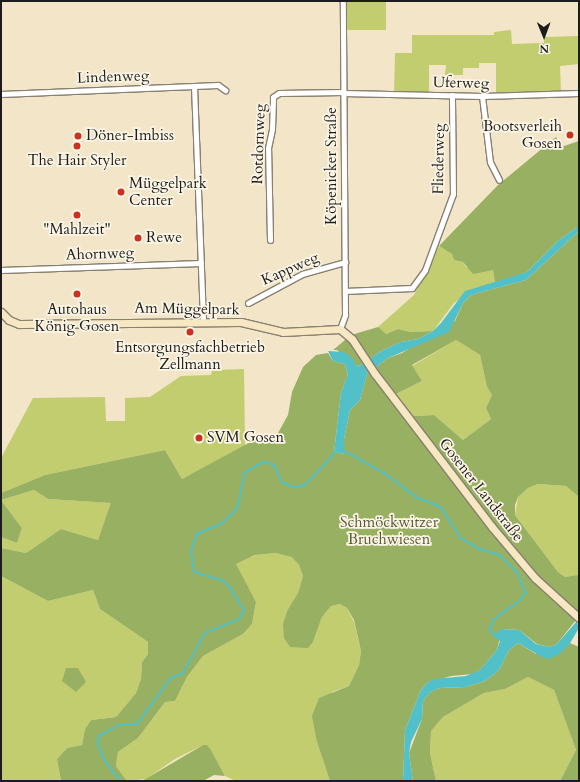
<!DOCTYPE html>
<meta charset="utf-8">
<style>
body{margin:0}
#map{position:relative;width:580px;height:782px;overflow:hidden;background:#f3e5c8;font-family:Cardo,serif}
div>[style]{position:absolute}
.green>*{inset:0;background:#c1cd6f;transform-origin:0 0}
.forest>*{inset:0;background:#98b062}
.water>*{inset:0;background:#52c0c8}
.stream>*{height:1.5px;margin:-0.75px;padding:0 0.75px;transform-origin:0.75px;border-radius:0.75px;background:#52c0c8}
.roads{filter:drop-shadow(1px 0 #888072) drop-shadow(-1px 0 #888072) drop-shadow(0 1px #888072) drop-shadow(0 -1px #888072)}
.street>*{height:5px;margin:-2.5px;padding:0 2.5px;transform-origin:2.5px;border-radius:2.5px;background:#fff}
.secondary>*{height:7px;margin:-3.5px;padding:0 3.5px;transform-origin:3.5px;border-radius:3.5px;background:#f8e7c3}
.dots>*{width:11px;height:11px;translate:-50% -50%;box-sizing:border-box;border:2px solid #fcf5e5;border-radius:50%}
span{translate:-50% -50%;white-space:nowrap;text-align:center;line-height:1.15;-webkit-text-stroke:3.5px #fcf5e5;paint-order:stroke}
.street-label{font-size:15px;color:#1c1c1c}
.poi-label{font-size:15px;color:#1c1c1c}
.right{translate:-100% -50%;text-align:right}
.left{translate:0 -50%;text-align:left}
.park-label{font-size:15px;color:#565a39}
.frame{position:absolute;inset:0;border:2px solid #1c1c1c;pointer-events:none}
.north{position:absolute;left:524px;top:16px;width:40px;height:40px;-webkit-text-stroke:3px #fcf5e5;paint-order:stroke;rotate:179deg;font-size:11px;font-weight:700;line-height:16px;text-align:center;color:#1c1c1c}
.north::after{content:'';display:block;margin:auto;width:14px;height:18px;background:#1c1c1c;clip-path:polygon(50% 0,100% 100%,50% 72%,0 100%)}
</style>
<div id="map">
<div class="green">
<i style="left:347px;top:1px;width:39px;height:29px"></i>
<i style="clip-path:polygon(511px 30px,512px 44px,544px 43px,544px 37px,579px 36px,579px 64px,560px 66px,561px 93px,496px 94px,496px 63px,479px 63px,479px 68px,463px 68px,463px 75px,445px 75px,446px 65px,429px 65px,429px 94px,394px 94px,395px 53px,412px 53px,412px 35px,494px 35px,494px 32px)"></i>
<i style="clip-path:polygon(439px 246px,452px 254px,454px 260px,463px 262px,466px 267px,493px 270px,495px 283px,475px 288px,454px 303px,433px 331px,409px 332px,398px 329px,386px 334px,380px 331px,378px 327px,414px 295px)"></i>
<i style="clip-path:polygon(456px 340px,480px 355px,487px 387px,492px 395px,486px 408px,491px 419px,463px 440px,434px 415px,416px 416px,401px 412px,390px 397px,422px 381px,412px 366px)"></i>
<i style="clip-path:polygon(244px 369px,245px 447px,182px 479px,165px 450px,45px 475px,1px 493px,1px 458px,33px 398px,105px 397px,106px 421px,125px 421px,125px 398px,150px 397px,181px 376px,211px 375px,212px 370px)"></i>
<i style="clip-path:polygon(538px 484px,566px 486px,579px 497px,578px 576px,565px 577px,558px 572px,515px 515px,518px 497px,528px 488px)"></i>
<i style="clip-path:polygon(34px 490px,48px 499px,112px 503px,98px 540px,61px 529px,26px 553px,1px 548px,1px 537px,17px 543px,22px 528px,1px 500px)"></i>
<i style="clip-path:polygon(276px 553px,292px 556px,299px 565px,303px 576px,298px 593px,288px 609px,313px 642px,322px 617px,331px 606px,340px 604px,347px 608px,354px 622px,361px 651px,359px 665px,349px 686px,332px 692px,317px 742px,330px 781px,236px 781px,225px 776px,211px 750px,203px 745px,175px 759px,146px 779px,127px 781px,116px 766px,118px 752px,138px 738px,165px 702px,175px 701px,187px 677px,203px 656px,243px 634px,252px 624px,256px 602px,235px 564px,256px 555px)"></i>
<i style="clip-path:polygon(1px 576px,48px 601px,93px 590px,100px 609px,148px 642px,148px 654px,142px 662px,141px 679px,136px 693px,116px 717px,91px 720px,85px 729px,82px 745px,67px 748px,57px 759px,61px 781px,1px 781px)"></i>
<i style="clip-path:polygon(528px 677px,554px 690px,576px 750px,560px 781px,436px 781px,430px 753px,431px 731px,443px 717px,484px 693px,505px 689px)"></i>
</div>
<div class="forest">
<i style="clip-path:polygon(556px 137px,561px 147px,579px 141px,579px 226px,558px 241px,527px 272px,495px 283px,493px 270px,473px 274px,463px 262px,454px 260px,452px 254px,439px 246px,498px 185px)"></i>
<i style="clip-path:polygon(evenodd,579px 231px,579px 497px,566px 486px,538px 484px,528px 488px,518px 497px,515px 505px,515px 515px,558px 572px,565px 577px,579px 575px,579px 616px,557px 644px,550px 647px,537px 644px,519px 630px,502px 629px,497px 650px,480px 670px,473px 674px,451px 676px,427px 683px,421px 690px,405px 730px,403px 781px,330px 781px,317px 742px,312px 716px,319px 698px,349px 686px,359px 665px,361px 651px,354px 620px,347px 608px,340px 604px,331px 606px,322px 617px,313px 642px,308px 648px,290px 647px,284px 638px,283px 624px,288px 609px,298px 593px,303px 576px,299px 565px,292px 557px,276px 553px,255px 555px,236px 564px,256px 602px,252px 624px,243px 634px,203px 656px,187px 677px,175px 701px,165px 702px,138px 738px,118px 752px,116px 766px,127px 781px,61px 781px,57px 759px,67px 748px,82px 745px,85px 729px,91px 720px,116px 717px,136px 693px,141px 679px,142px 662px,148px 654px,148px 642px,100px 609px,93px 590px,48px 601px,1px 576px,1px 548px,26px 553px,61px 529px,98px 540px,111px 503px,48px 499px,34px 490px,1px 500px,1px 493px,45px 475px,165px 450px,182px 479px,256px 439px,273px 442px,288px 415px,292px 392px,303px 367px,316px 355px,328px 353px,333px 361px,345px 364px,348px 374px,341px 393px,334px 452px,344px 454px,344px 439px,350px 410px,360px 400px,367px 374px,388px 358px,402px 353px,455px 321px,463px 303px,471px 295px,526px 280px,579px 231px,456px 340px,480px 355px,487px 387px,492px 395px,486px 408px,491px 419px,463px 440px,434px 415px,416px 416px,401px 412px,390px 397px,422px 381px,412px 365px,456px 340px)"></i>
<i style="clip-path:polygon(378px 327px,386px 334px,398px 329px,410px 332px,433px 331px,418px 339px,401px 342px,383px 350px,357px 367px,337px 350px,333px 350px,351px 335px)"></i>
<i style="clip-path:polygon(1px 500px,22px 528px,17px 543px,1px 537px)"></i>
<i style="clip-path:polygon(518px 643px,536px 654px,570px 643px,579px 647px,579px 781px,560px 781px,576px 750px,554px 690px,528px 677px,505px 689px,484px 693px,443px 717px,431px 731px,430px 753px,436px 781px,413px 781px,409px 753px,422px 719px,423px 701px,430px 692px,440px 688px,466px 687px,485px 681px,499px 670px,509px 650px)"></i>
<i style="clip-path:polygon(66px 668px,78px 668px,86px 682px,76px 692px,62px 681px)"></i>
<i style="clip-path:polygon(203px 745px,207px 745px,211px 750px,225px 776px,214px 775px,203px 781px,142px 781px)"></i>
</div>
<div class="water">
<i style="clip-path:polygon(579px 226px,579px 231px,526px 280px,471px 295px,463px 303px,449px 332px,388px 358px,367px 374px,360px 400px,350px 410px,344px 439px,344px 454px,334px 452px,341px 393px,348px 374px,345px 364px,333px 361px,328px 351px,344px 352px,353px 359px,357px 367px,383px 350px,401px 342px,418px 339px,433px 331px,441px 323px,465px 291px,527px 272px,558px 241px)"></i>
<i style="clip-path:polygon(577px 621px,579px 628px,569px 645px,558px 655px,548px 659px,542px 657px,518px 643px,509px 650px,499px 670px,485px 681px,466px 687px,440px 688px,430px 692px,423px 701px,422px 719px,411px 742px,409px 753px,413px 781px,403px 781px,405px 730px,421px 690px,427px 683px,434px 679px,466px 676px,480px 670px,497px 650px,500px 641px,493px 636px,502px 629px,519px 630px,536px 644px,550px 647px,557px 644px)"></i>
</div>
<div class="stream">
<i style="left:343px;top:450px;width:49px;rotate:29.2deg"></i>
<i style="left:386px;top:474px;width:38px;rotate:37deg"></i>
<i style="left:416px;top:497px;width:27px;rotate:22deg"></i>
<i style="left:441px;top:507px;width:38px;rotate:57deg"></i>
<i style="left:462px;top:539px;width:21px;rotate:29deg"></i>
<i style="left:480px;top:549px;width:21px;rotate:17deg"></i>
<i style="left:500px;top:555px;width:25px;rotate:45deg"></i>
<i style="left:518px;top:573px;width:22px;rotate:68deg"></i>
<i style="left:526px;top:593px;width:10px;rotate:127deg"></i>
<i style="left:520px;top:601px;width:32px;rotate:144deg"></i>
<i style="left:494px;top:620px;width:12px;rotate:110deg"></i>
<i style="left:490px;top:631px;width:6px;rotate:31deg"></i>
<i style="left:120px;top:781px;width:26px;rotate:-127deg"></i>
<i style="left:104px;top:760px;width:19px;rotate:-111deg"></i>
<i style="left:97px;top:742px;width:6px;rotate:-72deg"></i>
<i style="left:99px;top:736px;width:24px;rotate:-28deg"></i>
<i style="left:120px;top:725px;width:17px;rotate:-3deg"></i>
<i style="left:137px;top:724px;width:57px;rotate:-53.5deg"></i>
<i style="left:171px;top:678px;width:13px;rotate:-23deg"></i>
<i style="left:183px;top:673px;width:46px;rotate:-61.2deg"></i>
<i style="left:205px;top:633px;width:37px;rotate:-22deg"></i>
<i style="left:239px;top:619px;width:9px;rotate:-58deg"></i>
<i style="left:244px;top:611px;width:26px;rotate:-121deg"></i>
<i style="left:231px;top:589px;width:11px;rotate:-135deg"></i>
<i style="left:223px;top:581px;width:30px;rotate:-163deg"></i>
<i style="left:194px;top:572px;width:21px;rotate:-98deg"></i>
<i style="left:191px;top:551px;width:18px;rotate:-71deg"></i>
<i style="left:197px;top:534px;width:26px;rotate:-23deg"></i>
<i style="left:221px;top:524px;width:18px;rotate:-43deg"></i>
<i style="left:234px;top:512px;width:7px;rotate:-56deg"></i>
<i style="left:238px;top:506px;width:33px;rotate:-79deg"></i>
<i style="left:244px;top:474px;width:6px;rotate:-39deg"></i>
<i style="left:249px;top:470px;width:17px;rotate:-28deg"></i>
<i style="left:264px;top:462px;width:5px;rotate:11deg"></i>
<i style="left:269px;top:463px;width:7px;rotate:27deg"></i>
<i style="left:275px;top:466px;width:17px;rotate:66deg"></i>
<i style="left:282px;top:482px;width:13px;rotate:23deg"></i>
<i style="left:294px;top:487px;width:7px;rotate:-8deg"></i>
<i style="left:301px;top:486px;width:5px;rotate:-22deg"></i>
<i style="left:306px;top:484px;width:44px;rotate:-46.8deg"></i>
</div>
<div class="roads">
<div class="street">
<i style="left:194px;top:86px;width:236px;rotate:87.8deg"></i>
<i style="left:343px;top:93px;width:139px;rotate:1.2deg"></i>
<i style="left:482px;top:96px;width:97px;rotate:-1.8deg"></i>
<i style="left:1px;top:94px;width:217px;rotate:-2.4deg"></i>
<i style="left:218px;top:85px;width:9px;rotate:36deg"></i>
<i style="left:482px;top:96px;width:66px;rotate:83.1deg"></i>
<i style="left:490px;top:162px;width:20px;rotate:63deg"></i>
<i style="left:270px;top:240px;width:92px;rotate:-91.2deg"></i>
<i style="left:268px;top:148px;width:19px;rotate:-78deg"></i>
<i style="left:272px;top:129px;width:32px;rotate:-88deg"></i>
<i style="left:273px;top:97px;width:7px;rotate:-34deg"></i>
<i style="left:279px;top:93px;width:64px;rotate:-0.9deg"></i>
<i style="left:1px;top:270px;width:200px;rotate:-2deg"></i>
<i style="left:345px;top:291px;width:67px;rotate:-2.6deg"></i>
<i style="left:412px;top:288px;width:22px;rotate:-54deg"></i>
<i style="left:425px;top:270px;width:81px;rotate:-69.8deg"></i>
<i style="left:453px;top:194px;width:99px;rotate:-90.6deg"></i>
<i style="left:248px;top:303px;width:61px;rotate:-28.2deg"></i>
<i style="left:302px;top:274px;width:45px;rotate:-15.6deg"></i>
<i style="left:340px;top:329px;width:15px;rotate:-70deg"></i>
<i style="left:345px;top:315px;width:314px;rotate:-90.4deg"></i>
</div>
<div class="secondary">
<i style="left:1px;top:312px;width:11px;rotate:45deg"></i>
<i style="left:9px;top:320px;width:11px;rotate:22deg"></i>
<i style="left:19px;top:324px;width:222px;rotate:-0.5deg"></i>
<i style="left:241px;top:322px;width:43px;rotate:13.4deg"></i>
<i style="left:283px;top:332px;width:57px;rotate:-3deg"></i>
<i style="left:340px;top:329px;width:16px;rotate:40deg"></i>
<i style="left:352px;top:339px;width:42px;rotate:56.7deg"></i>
<i style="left:375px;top:374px;width:193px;rotate:52.6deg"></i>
<i style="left:492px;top:527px;width:67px;rotate:49.9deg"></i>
<i style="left:535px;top:578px;width:59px;rotate:42.3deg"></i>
</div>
</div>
<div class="dots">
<i style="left:570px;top:135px;background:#c8321e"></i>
<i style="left:78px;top:136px;background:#c8321e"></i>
<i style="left:77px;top:146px;background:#c8321e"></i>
<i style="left:121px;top:192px;background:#c8321e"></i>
<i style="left:77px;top:215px;background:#c8321e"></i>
<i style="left:138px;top:238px;background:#c8321e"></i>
<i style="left:77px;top:294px;background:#c8321e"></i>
<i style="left:190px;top:332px;background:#c8321e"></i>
<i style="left:199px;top:438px;background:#c8321e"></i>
</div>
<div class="street-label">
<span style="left:113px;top:77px;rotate:-2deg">Lindenweg</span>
<span style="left:461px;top:83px;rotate:1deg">Uferweg</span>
<span style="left:259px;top:144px;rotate:-88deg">Rotdornweg</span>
<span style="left:439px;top:159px;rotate:-89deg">Fliederweg</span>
<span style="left:332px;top:166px;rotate:-90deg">Köpenicker Straße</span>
<span style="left:100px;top:254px;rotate:-2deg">Ahornweg</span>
<span style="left:290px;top:269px;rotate:-24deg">Kappweg</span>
<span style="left:187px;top:309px;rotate:1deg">Am Müggelpark</span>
<span style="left:481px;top:490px;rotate:52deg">Gosener Landstraße</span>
</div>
<div class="poi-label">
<span class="right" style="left:562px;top:135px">Bootsverleih<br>Gosen</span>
<span class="left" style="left:86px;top:136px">Döner-Imbiss</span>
<span style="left:77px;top:161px">The Hair Styler</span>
<span class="left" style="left:129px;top:192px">Müggelpark<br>Center</span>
<span style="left:77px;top:230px">"Mahlzeit"</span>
<span class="left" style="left:146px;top:238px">Rewe</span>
<span style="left:77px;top:318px">Autohaus<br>König Gosen</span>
<span style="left:190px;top:356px">Entsorgungsfachbetrieb<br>Zellmann</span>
<span class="left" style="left:207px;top:438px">SVM Gosen</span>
</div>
<div class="park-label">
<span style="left:389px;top:531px">Schmöckwitzer<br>Bruchwiesen</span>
</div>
<div class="frame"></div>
<div class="north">N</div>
</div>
